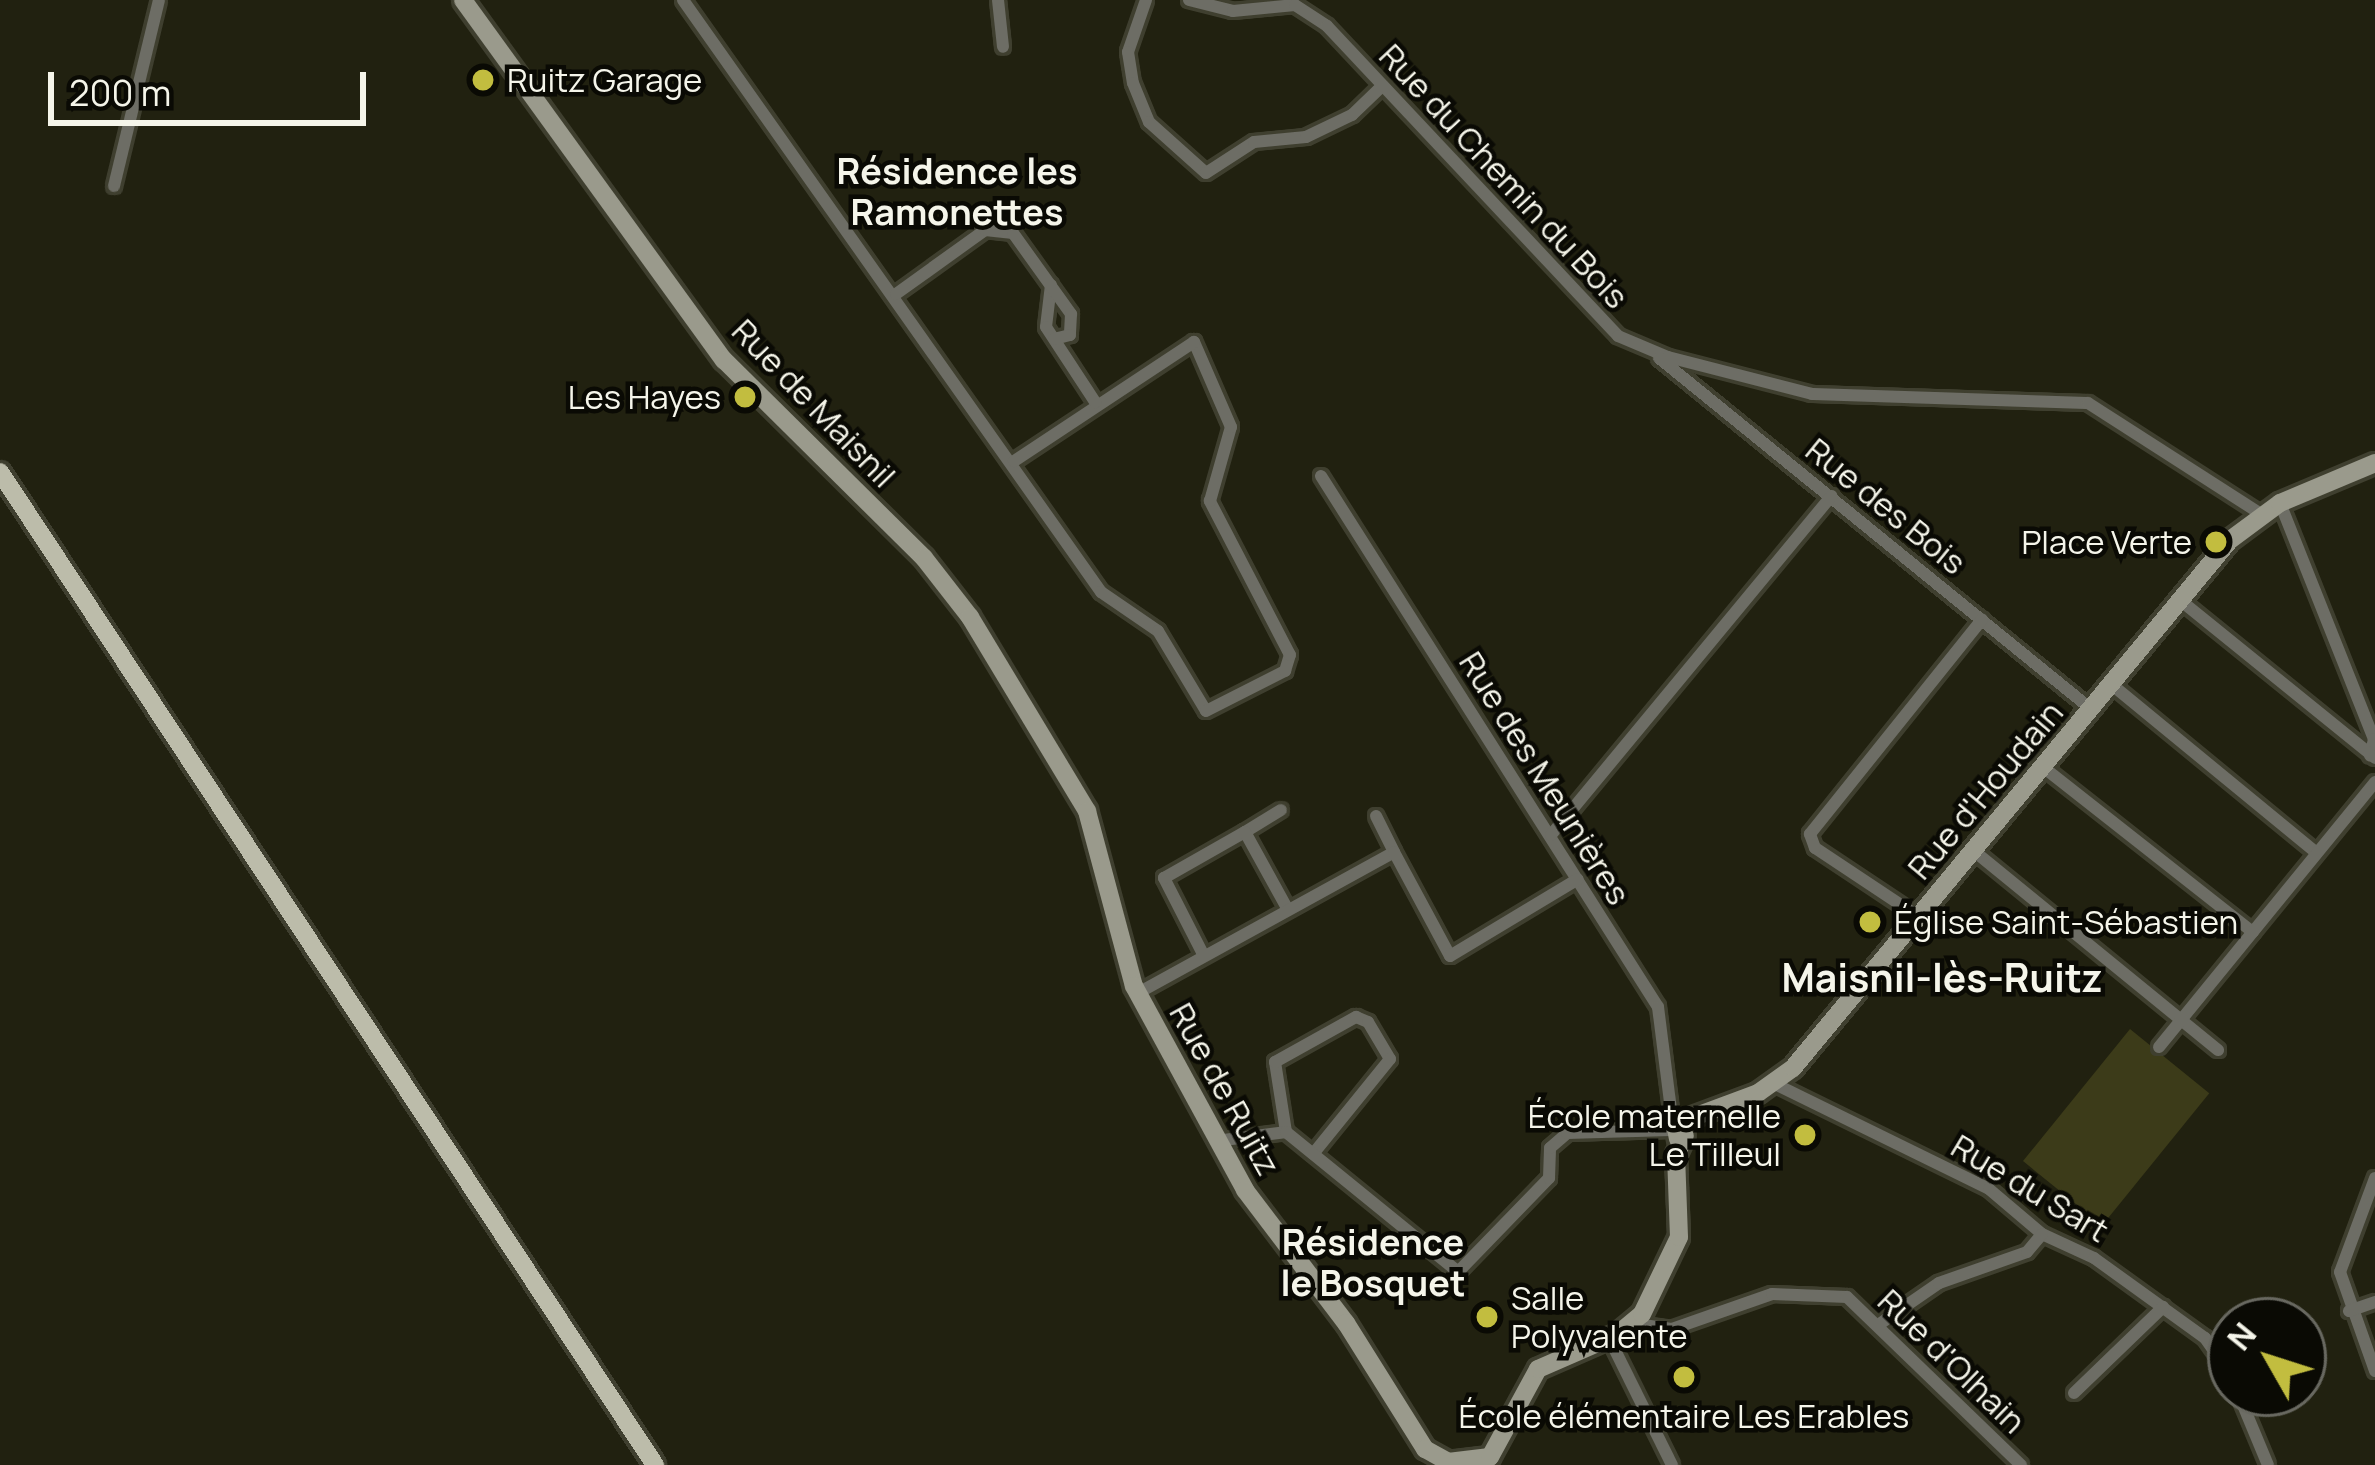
<!DOCTYPE html>
<meta charset="utf-8">
<style>
body{margin:0}
#map{position:relative;width:2375px;height:1465px;overflow:hidden;background:#212110;font-family:Manrope,sans-serif}
div>[style]{position:absolute}
.green>*{inset:0;background:#3c3b19;transform-origin:0 0}
.roads{filter:drop-shadow(3px 0 #3f3f2f) drop-shadow(-3px 0 #3f3f2f) drop-shadow(0 3px #3f3f2f) drop-shadow(0 -3px #3f3f2f)}
.street>*{height:12px;margin:-6px;padding:0 6px;transform-origin:6px;border-radius:6px;background:#6d6d65}
.secondary>*{height:18px;margin:-9px;padding:0 9px;transform-origin:9px;border-radius:9px;background:#9a9a8c}
.primary>*{height:18px;margin:-9px;padding:0 9px;transform-origin:9px;border-radius:9px;background:#bcbcaa}
.dots>*{width:33px;height:33px;translate:-50% -50%;box-sizing:border-box;border:6px solid #0a0a04;border-radius:50%}
span{translate:-50% -50%;white-space:nowrap;text-align:center;line-height:1.15;-webkit-text-stroke:9px #0a0a04;paint-order:stroke}
.poi-label{font-size:33px;color:#f5f5ea}
.left{translate:0 -50%;text-align:left}
.right{translate:-100% -50%;text-align:right}
.street-label{font-size:33px;color:#f5f5ea}
.neighbourhood-label{font-size:36px;color:#f5f5ea;font-weight:700}
.quarter-label{font-size:39px;color:#f5f5ea;font-weight:700}
.north{position:absolute;left:2207px;top:1297px;width:120px;height:120px;box-sizing:border-box;background:#0a0a04;border:3px solid #686860;border-radius:50%;rotate:309deg;font-size:33px;font-weight:700;line-height:48px;text-align:center;color:#f5f5ea}
.north::after{content:'';display:block;margin:auto;width:42px;height:54px;background:#c2bd3f;clip-path:polygon(50% 0,100% 100%,50% 72%,0 100%)}
.scale{position:absolute;left:48px;top:72px;width:318px;height:54px;box-sizing:border-box;border:6px solid #f5f5ea;border-top:0;padding-left:15px;font-size:36px;line-height:42px;white-space:nowrap;color:#f5f5ea;-webkit-text-stroke:9px #0a0a04;paint-order:stroke}
</style>
<div id="map">
<div class="green">
<i style="left:2130px;top:1029px;width:102px;height:170px;rotate:39deg"></i>
</div>
<div class="roads">
<div class="street">
<i style="left:683px;top:0;width:725px;rotate:54.77deg"></i>
<i style="left:1101px;top:592px;width:69px;rotate:34.4deg"></i>
<i style="left:1158px;top:631px;width:93px;rotate:59deg"></i>
<i style="left:1206px;top:711px;width:89px;rotate:-26.9deg"></i>
<i style="left:1285px;top:671px;width:17px;rotate:-73deg"></i>
<i style="left:1290px;top:655px;width:174px;rotate:-117.5deg"></i>
<i style="left:1210px;top:501px;width:77px;rotate:-74.2deg"></i>
<i style="left:1231px;top:427px;width:93px;rotate:-113.5deg"></i>
<i style="left:1194px;top:342px;width:216px;rotate:146.5deg"></i>
<i style="left:998px;top:0;width:47px;rotate:83.9deg"></i>
<i style="left:1146px;top:0;width:55px;rotate:109.1deg"></i>
<i style="left:1128px;top:52px;width:31px;rotate:81deg"></i>
<i style="left:1133px;top:83px;width:42px;rotate:67.7deg"></i>
<i style="left:1149px;top:122px;width:76px;rotate:41.8deg"></i>
<i style="left:1206px;top:173px;width:57px;rotate:-32.9deg"></i>
<i style="left:1254px;top:142px;width:52px;rotate:-5.5deg"></i>
<i style="left:1306px;top:137px;width:51px;rotate:-25.6deg"></i>
<i style="left:1352px;top:115px;width:42px;rotate:-44deg"></i>
<i style="left:1189px;top:0;width:45px;rotate:14deg"></i>
<i style="left:1233px;top:11px;width:62px;rotate:-5.5deg"></i>
<i style="left:1295px;top:5px;width:38px;rotate:33deg"></i>
<i style="left:1327px;top:26px;width:425px;rotate:46.8deg"></i>
<i style="left:1618px;top:336px;width:54px;rotate:22.8deg"></i>
<i style="left:1668px;top:357px;width:149px;rotate:14.4deg"></i>
<i style="left:1812px;top:394px;width:276px;rotate:1.9deg"></i>
<i style="left:2088px;top:403px;width:206px;rotate:32.7deg"></i>
<i style="left:114px;top:186px;width:191px;rotate:-76.4deg"></i>
<i style="left:1051px;top:285px;width:42px;rotate:96.8deg"></i>
<i style="left:1046px;top:327px;width:90px;rotate:56.8deg"></i>
<i style="left:896px;top:294px;width:110px;rotate:-35.7deg"></i>
<i style="left:985px;top:230px;width:28px;rotate:6deg"></i>
<i style="left:1013px;top:233px;width:100px;rotate:54.4deg"></i>
<i style="left:1071px;top:314px;width:21px;rotate:93deg"></i>
<i style="left:1070px;top:335px;width:16px;rotate:166deg"></i>
<i style="left:1659px;top:358px;width:557px;rotate:39.09deg"></i>
<i style="left:1321px;top:476px;width:629px;rotate:57.6deg"></i>
<i style="left:1658px;top:1007px;width:120px;rotate:82.8deg"></i>
<i style="left:2280px;top:503px;width:254px;rotate:68.3deg"></i>
<i style="left:2374px;top:739px;width:17px;rotate:103deg"></i>
<i style="left:2180px;top:600px;width:251px;rotate:39deg"></i>
<i style="left:2111px;top:684px;width:266px;rotate:39.4deg"></i>
<i style="left:2043px;top:767px;width:267px;rotate:38.2deg"></i>
<i style="left:1376px;top:816px;width:40px;rotate:63.4deg"></i>
<i style="left:1245px;top:832px;width:42px;rotate:-31.4deg"></i>
<i style="left:1551px;top:835px;width:440px;rotate:-50.4deg"></i>
<i style="left:1974px;top:851px;width:315px;rotate:39.2deg"></i>
<i style="left:1919px;top:917px;width:125px;rotate:-146.4deg"></i>
<i style="left:1815px;top:848px;width:15px;rotate:-110deg"></i>
<i style="left:1810px;top:834px;width:275px;rotate:-51.3deg"></i>
<i style="left:1204px;top:956px;width:88px;rotate:-117.1deg"></i>
<i style="left:1164px;top:878px;width:93px;rotate:-29.6deg"></i>
<i style="left:1245px;top:832px;width:89px;rotate:61.1deg"></i>
<i style="left:1138px;top:993px;width:292px;rotate:-28.8deg"></i>
<i style="left:1394px;top:852px;width:118px;rotate:61.7deg"></i>
<i style="left:1450px;top:956px;width:149px;rotate:-31deg"></i>
<i style="left:2159px;top:1047px;width:342px;rotate:-50.8deg"></i>
<i style="left:1775px;top:1084px;width:238px;rotate:26.1deg"></i>
<i style="left:1989px;top:1189px;width:70px;rotate:40.3deg"></i>
<i style="left:2042px;top:1234px;width:57px;rotate:24.8deg"></i>
<i style="left:2094px;top:1258px;width:137px;rotate:35.8deg"></i>
<i style="left:2205px;top:1338px;width:45px;rotate:54.9deg"></i>
<i style="left:1286px;top:1132px;width:71px;rotate:-98.9deg"></i>
<i style="left:1275px;top:1062px;width:93px;rotate:-29.1deg"></i>
<i style="left:1356px;top:1017px;width:13px;rotate:23deg"></i>
<i style="left:1368px;top:1022px;width:43px;rotate:59.3deg"></i>
<i style="left:1390px;top:1059px;width:122px;rotate:129deg"></i>
<i style="left:1216px;top:1141px;width:71px;rotate:-7.3deg"></i>
<i style="left:1286px;top:1132px;width:222px;rotate:39.1deg"></i>
<i style="left:1458px;top:1272px;width:131px;rotate:-45.9deg"></i>
<i style="left:1549px;top:1178px;width:30px;rotate:-88deg"></i>
<i style="left:1550px;top:1148px;width:23px;rotate:-41deg"></i>
<i style="left:1567px;top:1133px;width:104px;rotate:-1.7deg"></i>
<i style="left:2375px;top:1178px;width:100px;rotate:110.4deg"></i>
<i style="left:2340px;top:1272px;width:105px;rotate:70.5deg"></i>
<i style="left:2349px;top:1311px;width:28px;rotate:-19deg"></i>
<i style="left:1881px;top:1323px;width:70px;rotate:-34.6deg"></i>
<i style="left:1939px;top:1283px;width:93px;rotate:-19.4deg"></i>
<i style="left:2027px;top:1252px;width:23px;rotate:-50deg"></i>
<i style="left:1636px;top:1324px;width:36px;rotate:8deg"></i>
<i style="left:1672px;top:1329px;width:106px;rotate:-19.3deg"></i>
<i style="left:1772px;top:1294px;width:75px;rotate:2.3deg"></i>
<i style="left:1847px;top:1297px;width:242px;rotate:44deg"></i>
<i style="left:1609px;top:1338px;width:142px;rotate:63.6deg"></i>
<i style="left:2074px;top:1393px;width:124px;rotate:-44deg"></i>
<i style="left:2238px;top:1393px;width:78px;rotate:67.4deg"></i>
</div>
<div class="secondary">
<i style="left:463px;top:0;width:445px;rotate:54.1deg"></i>
<i style="left:724px;top:360px;width:281px;rotate:44.7deg"></i>
<i style="left:924px;top:558px;width:75px;rotate:52.1deg"></i>
<i style="left:970px;top:617px;width:227px;rotate:58.9deg"></i>
<i style="left:1087px;top:811px;width:181px;rotate:75deg"></i>
<i style="left:1134px;top:986px;width:232px;rotate:61.4deg"></i>
<i style="left:1245px;top:1190px;width:167px;rotate:52.8deg"></i>
<i style="left:1346px;top:1323px;width:149px;rotate:57.9deg"></i>
<i style="left:1425px;top:1449px;width:26px;rotate:29deg"></i>
<i style="left:1448px;top:1462px;width:42px;rotate:-6.8deg"></i>
<i style="left:1678px;top:1139px;width:15px;rotate:-101deg"></i>
<i style="left:1675px;top:1124px;width:89px;rotate:-20.5deg"></i>
<i style="left:1758px;top:1093px;width:43px;rotate:-35.5deg"></i>
<i style="left:1793px;top:1068px;width:685px;rotate:-50.39deg"></i>
<i style="left:2230px;top:540px;width:62px;rotate:-36.5deg"></i>
<i style="left:2280px;top:503px;width:103px;rotate:-22.8deg"></i>
<i style="left:1490px;top:1457px;width:100px;rotate:-61.4deg"></i>
<i style="left:1538px;top:1369px;width:87px;rotate:-23.6deg"></i>
<i style="left:1618px;top:1334px;width:31px;rotate:-40deg"></i>
<i style="left:1642px;top:1314px;width:85px;rotate:-64.3deg"></i>
<i style="left:1679px;top:1237px;width:82px;rotate:-92.1deg"></i>
<i style="left:1676px;top:1155px;width:21px;rotate:-65deg"></i>
</div>
<div class="primary">
<i style="left:0;top:472px;width:1190px;rotate:56.59deg"></i>
</div>
</div>
<div class="dots">
<i style="left:483px;top:80px;background:#c2bd3f"></i>
<i style="left:745px;top:397px;background:#c2bd3f"></i>
<i style="left:2216px;top:542px;background:#c2bd3f"></i>
<i style="left:1870px;top:922px;background:#c2bd3f"></i>
<i style="left:1805px;top:1135px;background:#c2bd3f"></i>
<i style="left:1487px;top:1317px;background:#c2bd3f"></i>
<i style="left:1684px;top:1377px;background:#c2bd3f"></i>
</div>
<div class="poi-label">
<span class="left" style="left:507px;top:80px">Ruitz Garage</span>
<span class="right" style="left:721px;top:397px">Les Hayes</span>
<span class="right" style="left:2192px;top:542px">Place Verte</span>
<span class="left" style="left:1894px;top:922px">Église Saint-Sébastien</span>
<span class="right" style="left:1781px;top:1135px">École maternelle<br>Le Tilleul</span>
<span class="left" style="left:1511px;top:1317px">Salle<br>Polyvalente</span>
<span style="left:1684px;top:1416px">École élémentaire Les Erables</span>
</div>
<div class="street-label">
<span style="left:1504px;top:176px;rotate:47deg">Rue du Chemin du Bois</span>
<span style="left:814px;top:403px;rotate:46deg">Rue de Maisnil</span>
<span style="left:1886px;top:506px;rotate:39deg">Rue des Bois</span>
<span style="left:1545px;top:778px;rotate:58deg">Rue des Meunières</span>
<span style="left:1985px;top:790px;rotate:-50deg">Rue d'Houdain</span>
<span style="left:1225px;top:1089px;rotate:61deg">Rue de Ruitz</span>
<span style="left:2030px;top:1188px;rotate:31deg">Rue du Sart</span>
<span style="left:1952px;top:1361px;rotate:44deg">Rue d'Olhain</span>
</div>
<div class="neighbourhood-label">
<span style="left:957px;top:191px">Résidence les<br>Ramonettes</span>
<span style="left:1373px;top:1262px">Résidence<br>le Bosquet</span>
</div>
<div class="quarter-label">
<span style="left:1942px;top:977px">Maisnil-lès-Ruitz</span>
</div>
<div class="north">N</div>
<div class="scale">200 m</div>
</div>
